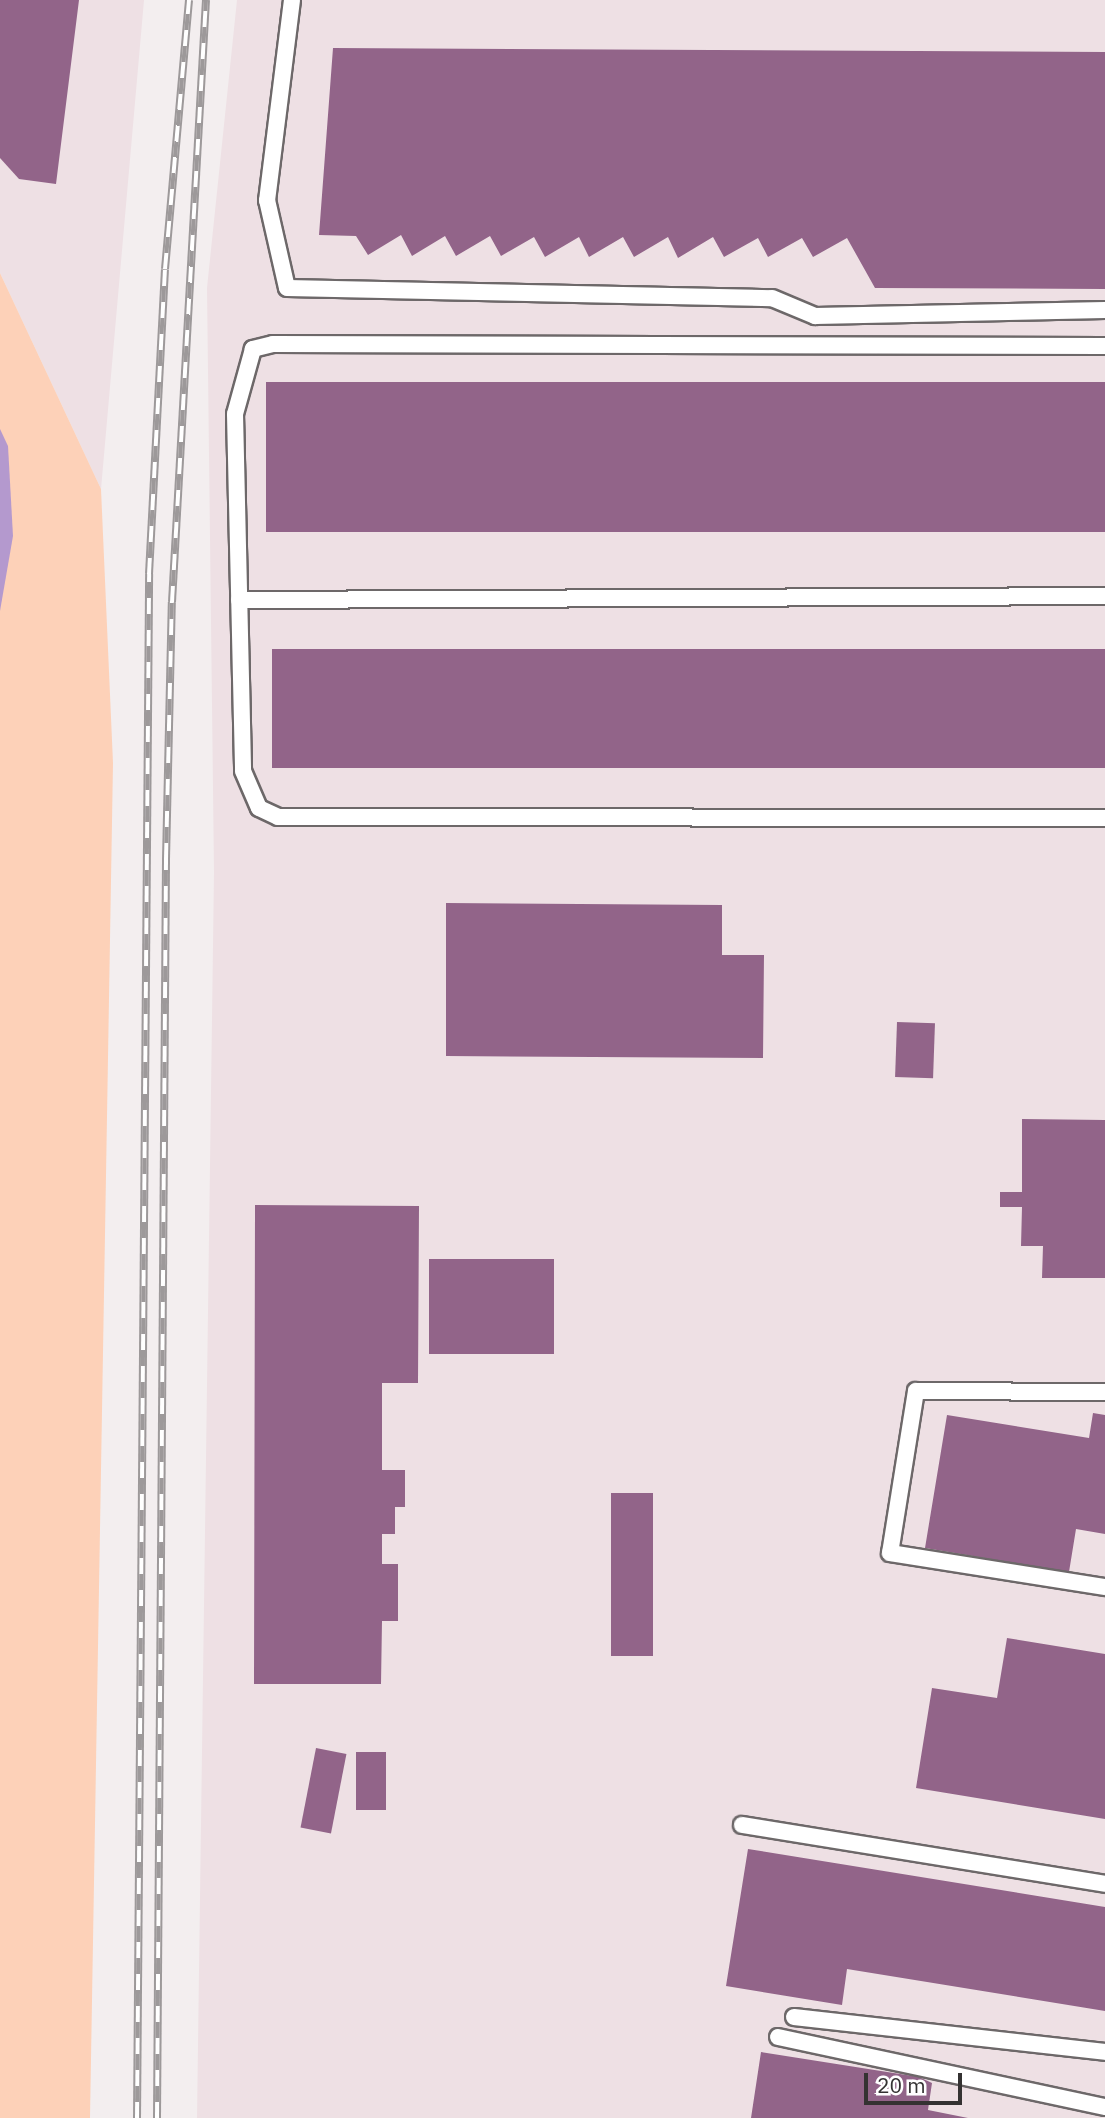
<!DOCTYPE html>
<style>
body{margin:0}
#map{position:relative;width:1105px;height:2118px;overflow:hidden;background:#f3eeef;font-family:"IBM Plex Sans",sans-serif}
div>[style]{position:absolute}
.built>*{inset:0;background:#eee0e4}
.green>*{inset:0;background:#fdd1b8}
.water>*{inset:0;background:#b499ce}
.building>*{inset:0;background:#926489;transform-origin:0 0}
.roads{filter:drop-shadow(2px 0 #6d6869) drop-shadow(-2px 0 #6d6869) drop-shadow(0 2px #6d6869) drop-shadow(0 -2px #6d6869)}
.service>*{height:16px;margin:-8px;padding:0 8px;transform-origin:8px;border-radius:8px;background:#fff}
.rail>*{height:8px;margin-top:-4px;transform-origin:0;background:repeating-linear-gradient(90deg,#fff 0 16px,#9d999a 0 32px);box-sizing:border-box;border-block:2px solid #9d999a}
span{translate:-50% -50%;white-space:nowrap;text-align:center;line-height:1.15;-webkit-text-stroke:7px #fff;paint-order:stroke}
.scale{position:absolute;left:864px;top:2073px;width:98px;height:32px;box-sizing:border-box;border:4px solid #343232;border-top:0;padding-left:9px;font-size:21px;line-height:24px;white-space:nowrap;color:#343232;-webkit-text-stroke:5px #fff;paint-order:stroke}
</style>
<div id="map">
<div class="built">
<i style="clip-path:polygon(0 0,144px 0,101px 489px,0 273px)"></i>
<i style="clip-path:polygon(237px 0,1105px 0,1105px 2118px,197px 2118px,214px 872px,207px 288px)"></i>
</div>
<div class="green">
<i style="clip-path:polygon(0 273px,101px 489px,113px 763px,90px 2118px,0 2118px)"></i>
</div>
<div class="water">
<i style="clip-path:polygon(0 429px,8px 446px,13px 536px,0 611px)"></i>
</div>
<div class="building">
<i style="clip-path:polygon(0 0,79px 0,56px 184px,19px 179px,0 158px)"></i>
<i style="clip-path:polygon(333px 48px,1105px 52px,1105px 289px,875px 288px,847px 238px,813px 257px,802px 238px,768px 257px,758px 238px,724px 257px,713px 237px,678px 258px,668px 237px,634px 257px,623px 237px,589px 257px,579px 237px,545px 257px,534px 237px,501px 256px,490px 236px,456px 256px,445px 236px,412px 256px,401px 235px,368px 255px,356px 236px,319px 235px)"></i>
<i style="left:266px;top:382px;width:839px;height:150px"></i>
<i style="left:272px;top:649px;width:833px;height:119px"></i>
<i style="clip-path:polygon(446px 903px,722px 905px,722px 955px,764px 955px,763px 1058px,446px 1056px)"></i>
<i style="left:897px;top:1022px;width:38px;height:55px;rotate:2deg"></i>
<i style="clip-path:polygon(1022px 1119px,1105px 1120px,1105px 1278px,1042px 1278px,1043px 1246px,1021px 1246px,1022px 1207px,1000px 1207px,1000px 1192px,1022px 1192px)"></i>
<i style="clip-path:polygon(255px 1205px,419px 1206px,418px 1383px,382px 1383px,382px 1470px,405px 1470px,405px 1507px,395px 1507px,395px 1534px,382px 1534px,382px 1564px,398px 1564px,398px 1621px,382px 1621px,381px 1684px,254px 1684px)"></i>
<i style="left:429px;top:1259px;width:125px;height:95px"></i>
<i style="clip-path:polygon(1093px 1413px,1105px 1415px,1105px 1534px,1076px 1529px,1069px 1572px,925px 1548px,947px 1415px,1089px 1438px)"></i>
<i style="left:611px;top:1493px;width:42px;height:163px"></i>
<i style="clip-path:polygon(1007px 1638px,1105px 1654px,1105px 1819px,916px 1788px,932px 1688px,997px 1698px)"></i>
<i style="left:316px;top:1748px;width:31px;height:81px;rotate:11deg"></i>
<i style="left:356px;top:1752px;width:30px;height:58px"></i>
<i style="clip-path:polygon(748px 1849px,1105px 1907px,1105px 2011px,847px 1969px,842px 2005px,726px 1986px)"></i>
<i style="clip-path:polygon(761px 2052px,919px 2077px,932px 2083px,928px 2110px,968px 2118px,751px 2118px)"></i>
</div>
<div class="roads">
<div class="service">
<i style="left:292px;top:0;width:202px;rotate:97.1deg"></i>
<i style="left:267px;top:200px;width:90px;rotate:77.2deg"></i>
<i style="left:287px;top:288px;width:485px;rotate:1.2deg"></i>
<i style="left:772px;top:298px;width:47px;rotate:22.7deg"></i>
<i style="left:815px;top:316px;width:290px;rotate:-1.2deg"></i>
<i style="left:1105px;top:346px;width:832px;rotate:-179.86deg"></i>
<i style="left:273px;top:344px;width:21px;rotate:166deg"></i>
<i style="left:253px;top:349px;width:67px;rotate:105.5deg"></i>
<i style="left:235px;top:414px;width:357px;rotate:88.7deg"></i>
<i style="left:243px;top:771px;width:40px;rotate:66.6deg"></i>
<i style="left:259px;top:808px;width:21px;rotate:25deg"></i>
<i style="left:278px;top:817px;width:827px;rotate:0.07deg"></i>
<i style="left:239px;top:600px;width:866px;rotate:-0.26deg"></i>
<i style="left:1105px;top:1392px;width:189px;rotate:-179.7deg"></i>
<i style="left:916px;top:1391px;width:164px;rotate:99.1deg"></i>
<i style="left:890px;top:1553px;width:218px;rotate:9deg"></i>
<i style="left:742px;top:1825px;width:368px;rotate:9.2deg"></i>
<i style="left:794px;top:2017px;width:313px;rotate:6.4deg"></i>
<i style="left:778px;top:2037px;width:334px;rotate:12.1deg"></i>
</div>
</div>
<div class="rail">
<i style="left:137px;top:2118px;width:1544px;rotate:-89.55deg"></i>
<i style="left:149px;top:574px;width:305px;rotate:-87deg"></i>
<i style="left:165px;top:269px;width:270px;rotate:-84.9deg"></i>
<i style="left:157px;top:2118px;width:1259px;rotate:-89.59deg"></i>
<i style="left:166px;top:859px;width:257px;rotate:-88.7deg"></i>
<i style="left:172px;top:602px;width:603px;rotate:-86.77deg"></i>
</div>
<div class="scale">20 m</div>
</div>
